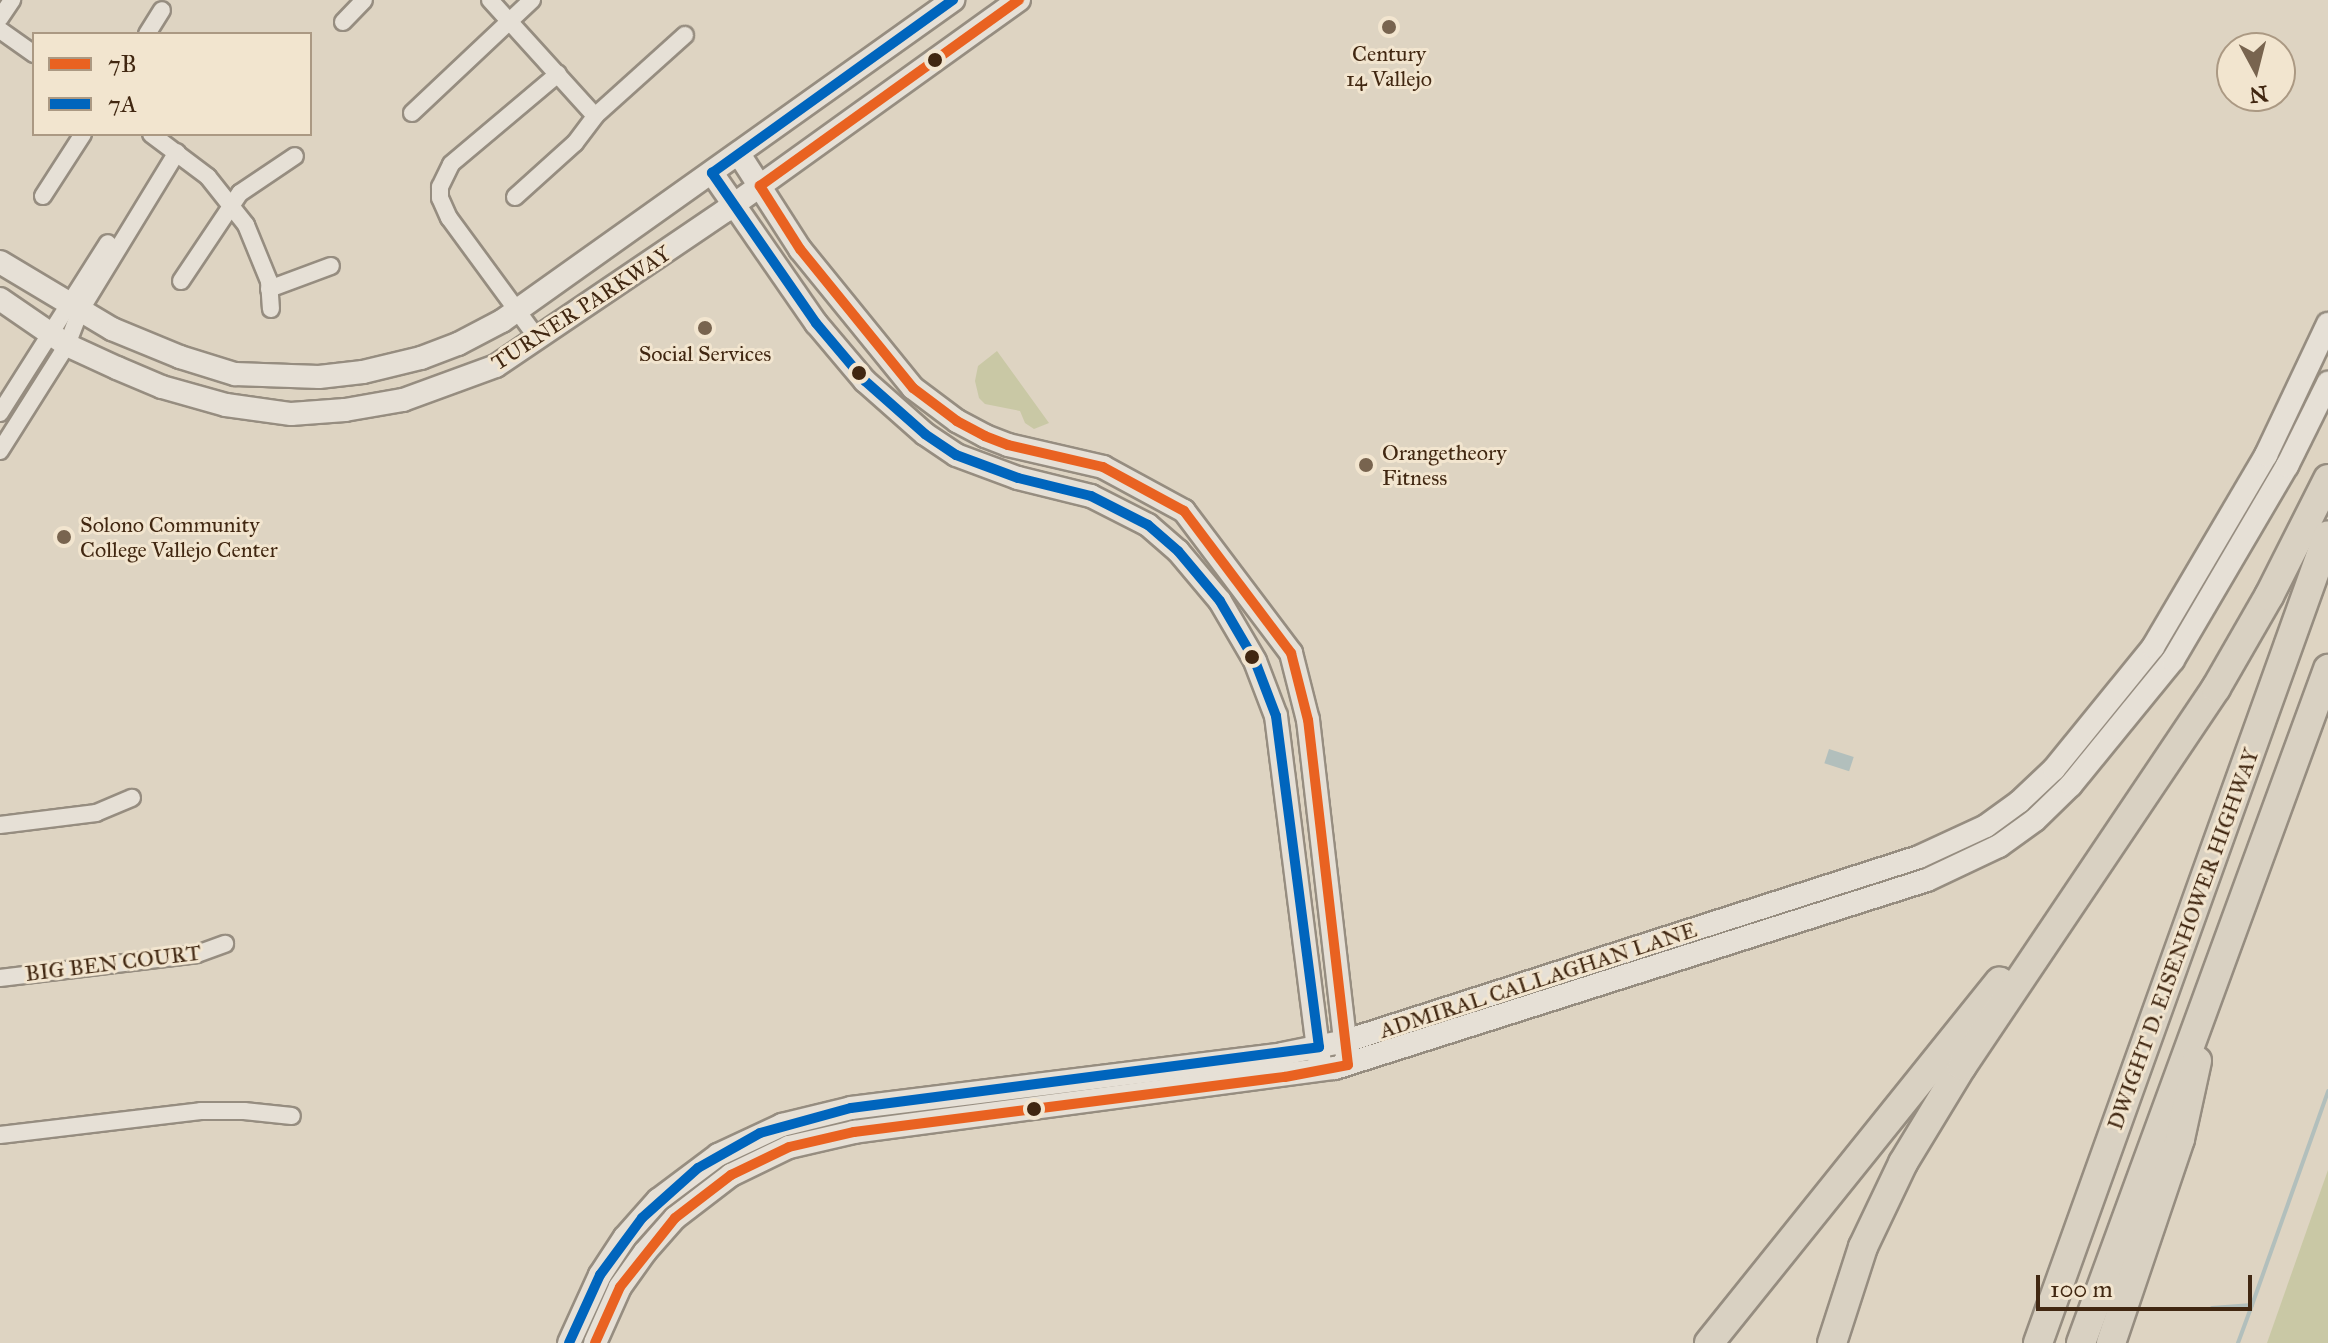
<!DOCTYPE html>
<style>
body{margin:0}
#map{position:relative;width:2328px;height:1343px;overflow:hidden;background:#ded4c2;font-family:"IM FELL Great Primer",serif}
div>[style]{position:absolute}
.green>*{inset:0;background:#c9c8a5}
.water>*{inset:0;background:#b2bfbc;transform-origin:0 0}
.stream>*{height:4px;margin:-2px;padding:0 2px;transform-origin:2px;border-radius:2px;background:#b2bfbc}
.roads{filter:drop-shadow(2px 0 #968d80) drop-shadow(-2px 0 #968d80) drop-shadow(0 2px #968d80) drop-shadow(0 -2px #968d80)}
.street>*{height:16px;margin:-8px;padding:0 8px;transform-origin:8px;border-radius:8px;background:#e6e0d6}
.secondary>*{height:22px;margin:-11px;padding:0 11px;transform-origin:11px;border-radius:11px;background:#e6e0d6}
.highway>*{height:28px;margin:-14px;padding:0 14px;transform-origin:14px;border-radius:14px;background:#d9d1c2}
.bus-1>*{height:10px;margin:-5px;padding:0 5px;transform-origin:5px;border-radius:5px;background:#e96221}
.bus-2>*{height:10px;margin:-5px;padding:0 5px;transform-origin:5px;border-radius:5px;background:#0065bd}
.dots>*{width:22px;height:22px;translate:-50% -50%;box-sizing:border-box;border:4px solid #f2e5cf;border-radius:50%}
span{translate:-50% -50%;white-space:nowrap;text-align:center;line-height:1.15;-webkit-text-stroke:6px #f2e5cf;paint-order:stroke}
.poi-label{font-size:22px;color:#412711}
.left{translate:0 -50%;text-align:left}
.street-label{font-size:22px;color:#412711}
.legend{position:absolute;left:32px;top:32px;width:280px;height:104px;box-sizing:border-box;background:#f2e5cf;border:2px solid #ab9983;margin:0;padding:10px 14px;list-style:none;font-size:24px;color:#412711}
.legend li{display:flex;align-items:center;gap:16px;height:40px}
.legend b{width:40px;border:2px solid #ab9983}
.north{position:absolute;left:2216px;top:32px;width:80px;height:80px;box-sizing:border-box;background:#f2e5cf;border:2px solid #ab9983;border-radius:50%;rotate:173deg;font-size:22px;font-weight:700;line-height:32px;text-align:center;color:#412711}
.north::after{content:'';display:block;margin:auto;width:28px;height:36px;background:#78644f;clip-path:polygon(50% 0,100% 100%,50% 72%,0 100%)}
.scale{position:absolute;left:2036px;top:1275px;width:216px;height:36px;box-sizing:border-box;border:4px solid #412711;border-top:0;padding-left:10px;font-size:24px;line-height:28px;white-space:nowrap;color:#412711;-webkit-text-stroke:6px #f2e5cf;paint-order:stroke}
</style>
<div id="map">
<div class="green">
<i style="clip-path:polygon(997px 351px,1049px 423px,1034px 429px,1025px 423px,1020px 411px,985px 404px,979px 398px,975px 381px,978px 366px)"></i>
<i style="clip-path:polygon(2328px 1170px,2328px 1343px,2267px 1343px)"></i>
</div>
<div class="water">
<i style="left:1829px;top:749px;width:26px;height:15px;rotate:18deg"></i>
</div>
<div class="stream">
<i style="left:2212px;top:1308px;width:40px;rotate:-4.3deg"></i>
<i style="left:2252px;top:1305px;width:227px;rotate:-70.4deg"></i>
<i style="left:2238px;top:1343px;width:40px;rotate:-69.8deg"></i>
</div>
<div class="roads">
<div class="street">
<i style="left:490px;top:0;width:156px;rotate:47.8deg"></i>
<i style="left:0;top:18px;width:22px;rotate:-56deg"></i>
<i style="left:343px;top:22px;width:30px;rotate:-46deg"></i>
<i style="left:0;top:30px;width:42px;rotate:35.2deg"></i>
<i style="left:147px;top:34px;width:28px;rotate:-58deg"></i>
<i style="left:412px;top:113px;width:165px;rotate:-43.3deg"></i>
<i style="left:151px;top:134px;width:71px;rotate:37deg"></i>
<i style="left:208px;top:177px;width:61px;rotate:51.6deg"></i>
<i style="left:246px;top:225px;width:61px;rotate:67.7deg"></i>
<i style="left:269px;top:281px;width:28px;rotate:86deg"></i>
<i style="left:43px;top:196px;width:74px;rotate:-57.2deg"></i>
<i style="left:515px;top:197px;width:81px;rotate:-42deg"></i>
<i style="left:575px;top:143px;width:34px;rotate:-53deg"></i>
<i style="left:595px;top:116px;width:121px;rotate:-42deg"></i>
<i style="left:181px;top:281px;width:106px;rotate:-56.2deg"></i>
<i style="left:240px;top:193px;width:66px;rotate:-33.9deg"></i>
<i style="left:269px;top:289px;width:66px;rotate:-20.4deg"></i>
<i style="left:538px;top:339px;width:150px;rotate:-126.3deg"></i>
<i style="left:449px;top:218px;width:22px;rotate:-114deg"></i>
<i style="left:440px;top:198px;width:11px;rotate:-90deg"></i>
<i style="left:440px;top:187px;width:25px;rotate:-64deg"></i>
<i style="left:451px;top:164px;width:140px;rotate:-40.1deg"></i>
<i style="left:0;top:413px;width:201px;rotate:-57.6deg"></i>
<i style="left:0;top:451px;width:125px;rotate:-57.7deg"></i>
<i style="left:67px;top:345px;width:36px;rotate:-69deg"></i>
<i style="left:80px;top:311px;width:186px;rotate:-58.6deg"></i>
<i style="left:0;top:825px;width:97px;rotate:-7.1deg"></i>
<i style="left:96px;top:813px;width:39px;rotate:-23deg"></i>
<i style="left:0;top:978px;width:198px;rotate:-6.9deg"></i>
<i style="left:197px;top:954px;width:30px;rotate:-20deg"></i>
<i style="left:0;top:1135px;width:202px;rotate:-6.8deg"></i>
<i style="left:201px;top:1111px;width:43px"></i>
<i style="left:244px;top:1111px;width:48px;rotate:5.9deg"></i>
</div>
<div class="secondary">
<i style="left:739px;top:154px;width:113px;rotate:57.3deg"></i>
<i style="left:800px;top:249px;width:179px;rotate:50.9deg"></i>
<i style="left:913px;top:388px;width:55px;rotate:36.9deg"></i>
<i style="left:957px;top:421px;width:32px;rotate:28deg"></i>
<i style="left:985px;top:436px;width:25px;rotate:21deg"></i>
<i style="left:1008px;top:445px;width:98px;rotate:13deg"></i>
<i style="left:1103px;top:467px;width:92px;rotate:28.5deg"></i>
<i style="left:1184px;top:511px;width:178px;rotate:53deg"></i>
<i style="left:1291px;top:653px;width:69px;rotate:75.8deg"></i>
<i style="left:1308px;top:720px;width:338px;rotate:83.4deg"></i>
<i style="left:712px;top:173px;width:183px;rotate:55.3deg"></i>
<i style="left:816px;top:323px;width:76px;rotate:49.8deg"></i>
<i style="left:865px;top:381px;width:80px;rotate:41.5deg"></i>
<i style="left:925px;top:434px;width:37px;rotate:34deg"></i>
<i style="left:956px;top:455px;width:66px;rotate:20.4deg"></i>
<i style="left:1018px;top:478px;width:75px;rotate:13.9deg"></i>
<i style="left:1091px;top:496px;width:64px;rotate:27deg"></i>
<i style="left:1148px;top:525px;width:40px;rotate:41deg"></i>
<i style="left:1178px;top:551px;width:65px;rotate:50deg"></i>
<i style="left:1220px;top:601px;width:69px;rotate:59.7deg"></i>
<i style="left:1255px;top:661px;width:59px;rotate:69.1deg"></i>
<i style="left:1276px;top:716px;width:349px;rotate:82.8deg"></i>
<i style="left:0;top:262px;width:131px;rotate:30.9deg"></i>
<i style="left:112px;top:329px;width:74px;rotate:22.4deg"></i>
<i style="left:180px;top:357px;width:58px;rotate:17.2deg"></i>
<i style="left:235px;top:374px;width:84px;rotate:2deg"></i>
<i style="left:319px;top:377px;width:44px;rotate:-6.5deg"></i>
<i style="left:363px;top:372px;width:60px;rotate:-13.6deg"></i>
<i style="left:421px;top:358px;width:40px;rotate:-21deg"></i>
<i style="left:458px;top:344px;width:50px;rotate:-27.6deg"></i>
<i style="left:502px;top:321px;width:554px;rotate:-35.44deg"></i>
<i style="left:0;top:299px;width:81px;rotate:34.5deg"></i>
<i style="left:67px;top:345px;width:55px;rotate:24.7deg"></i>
<i style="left:117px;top:368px;width:49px;rotate:22.9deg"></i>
<i style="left:162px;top:387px;width:66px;rotate:15.7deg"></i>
<i style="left:226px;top:405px;width:66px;rotate:7.9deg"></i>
<i style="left:291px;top:414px;width:54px;rotate:-4.2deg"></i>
<i style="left:345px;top:410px;width:59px;rotate:-9.8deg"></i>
<i style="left:403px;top:400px;width:99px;rotate:-20.1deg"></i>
<i style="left:496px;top:366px;width:277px;rotate:-34.1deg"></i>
<i style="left:725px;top:211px;width:362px;rotate:-35.7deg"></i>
<i style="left:569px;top:1343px;width:75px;rotate:-65.5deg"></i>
<i style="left:600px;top:1275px;width:45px;rotate:-56.7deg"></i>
<i style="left:625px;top:1237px;width:50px;rotate:-48.3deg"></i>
<i style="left:658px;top:1200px;width:75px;rotate:-36.9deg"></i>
<i style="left:718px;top:1155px;width:71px;rotate:-25.1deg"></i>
<i style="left:782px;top:1125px;width:71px;rotate:-13.8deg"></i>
<i style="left:851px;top:1108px;width:434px;rotate:-7.1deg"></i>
<i style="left:1282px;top:1054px;width:65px;rotate:-11.5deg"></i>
<i style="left:1346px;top:1041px;width:602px;rotate:-17.8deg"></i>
<i style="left:1919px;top:857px;width:74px;rotate:-24.8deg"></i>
<i style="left:1986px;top:826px;width:41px;rotate:-36deg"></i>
<i style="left:2019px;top:802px;width:48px;rotate:-43.3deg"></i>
<i style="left:2054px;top:769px;width:157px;rotate:-50.9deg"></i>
<i style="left:2153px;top:647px;width:223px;rotate:-59.5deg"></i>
<i style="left:2266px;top:455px;width:145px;rotate:-64.7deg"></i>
<i style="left:595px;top:1343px;width:61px;rotate:-65.9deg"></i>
<i style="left:620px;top:1287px;width:43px;rotate:-54.5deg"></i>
<i style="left:645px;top:1252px;width:45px;rotate:-48.6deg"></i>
<i style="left:675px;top:1218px;width:71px;rotate:-37.5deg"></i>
<i style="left:731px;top:1175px;width:64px;rotate:-25.8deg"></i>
<i style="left:789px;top:1147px;width:67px;rotate:-13deg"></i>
<i style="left:854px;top:1132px;width:485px;rotate:-7.6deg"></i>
<i style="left:1335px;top:1068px;width:621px;rotate:-17.62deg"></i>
<i style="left:1927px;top:880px;width:80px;rotate:-25.3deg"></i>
<i style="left:1999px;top:846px;width:44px;rotate:-35.8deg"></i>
<i style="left:2035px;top:820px;width:50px;rotate:-44.2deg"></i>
<i style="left:2071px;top:785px;width:161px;rotate:-50.8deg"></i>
<i style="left:2173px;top:660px;width:225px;rotate:-59.6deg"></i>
<i style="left:2287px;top:466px;width:93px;rotate:-63.7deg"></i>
</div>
<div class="highway">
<i style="left:1709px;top:1343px;width:464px;rotate:-51.2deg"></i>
<i style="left:1832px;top:1343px;width:101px;rotate:-72.1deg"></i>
<i style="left:1863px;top:1247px;width:93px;rotate:-64.5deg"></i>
<i style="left:1903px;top:1163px;width:114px;rotate:-58.7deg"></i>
<i style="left:1962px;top:1066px;width:455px;rotate:-56.1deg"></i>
<i style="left:2216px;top:688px;width:106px;rotate:-60.1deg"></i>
<i style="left:2269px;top:596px;width:131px;rotate:-63.2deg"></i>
<i style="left:2038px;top:1343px;width:858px;rotate:-70.26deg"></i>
<i style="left:2081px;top:1343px;width:718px;rotate:-69.87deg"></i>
<i style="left:2111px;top:1343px;width:215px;rotate:-71.3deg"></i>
<i style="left:2180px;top:1139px;width:80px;rotate:-77.7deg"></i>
</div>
</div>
<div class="bus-1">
<i style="left:595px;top:1343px;width:61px;rotate:-65.9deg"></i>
<i style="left:620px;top:1287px;width:88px;rotate:-51.4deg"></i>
<i style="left:675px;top:1218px;width:71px;rotate:-37.5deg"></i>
<i style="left:731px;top:1175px;width:64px;rotate:-25.8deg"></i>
<i style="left:789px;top:1147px;width:67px;rotate:-13deg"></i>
<i style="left:854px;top:1132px;width:434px;rotate:-7.3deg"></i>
<i style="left:1285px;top:1077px;width:64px;rotate:-10.8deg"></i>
<i style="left:1348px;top:1065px;width:347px;rotate:-96.6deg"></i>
<i style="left:1308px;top:720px;width:69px;rotate:-104.2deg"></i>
<i style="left:1291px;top:653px;width:178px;rotate:-127deg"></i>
<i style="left:1184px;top:511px;width:92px;rotate:-151.5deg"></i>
<i style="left:1103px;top:467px;width:98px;rotate:-167deg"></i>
<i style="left:1008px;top:445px;width:25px;rotate:-159deg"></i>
<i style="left:985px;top:436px;width:32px;rotate:-152deg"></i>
<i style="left:957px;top:421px;width:55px;rotate:-143.1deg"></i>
<i style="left:913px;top:388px;width:179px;rotate:-129.1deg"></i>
<i style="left:800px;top:249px;width:75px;rotate:-122.4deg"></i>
<i style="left:760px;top:186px;width:319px;rotate:-35.7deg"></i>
</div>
<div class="bus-2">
<i style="left:569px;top:1343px;width:75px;rotate:-65.5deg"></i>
<i style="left:600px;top:1275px;width:71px;rotate:-53.6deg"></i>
<i style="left:642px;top:1218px;width:75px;rotate:-41.8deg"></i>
<i style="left:698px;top:1168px;width:71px;rotate:-29.4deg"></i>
<i style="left:760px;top:1133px;width:94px;rotate:-15.4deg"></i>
<i style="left:851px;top:1108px;width:472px;rotate:-7.4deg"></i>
<i style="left:1319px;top:1047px;width:334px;rotate:-97.4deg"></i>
<i style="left:1276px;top:716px;width:59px;rotate:-110.9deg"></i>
<i style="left:1255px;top:661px;width:69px;rotate:-120.3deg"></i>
<i style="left:1220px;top:601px;width:65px;rotate:-130deg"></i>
<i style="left:1178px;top:551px;width:40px;rotate:-139deg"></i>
<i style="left:1148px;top:525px;width:64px;rotate:-153deg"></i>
<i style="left:1091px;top:496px;width:75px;rotate:-166.1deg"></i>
<i style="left:1018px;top:478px;width:66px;rotate:-159.6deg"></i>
<i style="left:956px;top:455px;width:37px;rotate:-146deg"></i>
<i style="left:925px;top:434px;width:80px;rotate:-138.5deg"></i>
<i style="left:865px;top:381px;width:76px;rotate:-130.2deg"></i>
<i style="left:816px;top:323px;width:183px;rotate:-124.7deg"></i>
<i style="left:712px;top:173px;width:297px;rotate:-35.7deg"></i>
</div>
<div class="dots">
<i style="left:1389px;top:27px;background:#78644f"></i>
<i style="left:935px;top:60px;background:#412711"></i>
<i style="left:705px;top:328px;background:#78644f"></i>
<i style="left:859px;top:373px;background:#412711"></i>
<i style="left:1366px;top:465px;background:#78644f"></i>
<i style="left:64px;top:537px;background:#78644f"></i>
<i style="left:1252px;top:657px;background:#412711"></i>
<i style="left:1034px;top:1109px;background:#412711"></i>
</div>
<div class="poi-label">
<span style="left:1389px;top:66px">Century<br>14 Vallejo</span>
<span style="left:705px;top:354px">Social Services</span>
<span class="left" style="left:1382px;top:465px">Orangetheory<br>Fitness</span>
<span class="left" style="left:80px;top:537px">Solono Community<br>College Vallejo Center</span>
</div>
<div class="street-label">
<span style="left:581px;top:308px;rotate:-33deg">TURNER PARKWAY</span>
<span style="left:2183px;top:939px;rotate:-70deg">DWIGHT D. EISENHOWER HIGHWAY</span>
<span style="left:113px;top:963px;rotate:-7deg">BIG BEN COURT</span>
<span style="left:1538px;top:980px;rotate:-18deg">ADMIRAL CALLAGHAN LANE</span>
</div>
<ul class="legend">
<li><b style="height:10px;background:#e96221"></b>7B</li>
<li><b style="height:10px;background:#0065bd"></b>7A</li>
</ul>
<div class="north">N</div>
<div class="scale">100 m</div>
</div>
